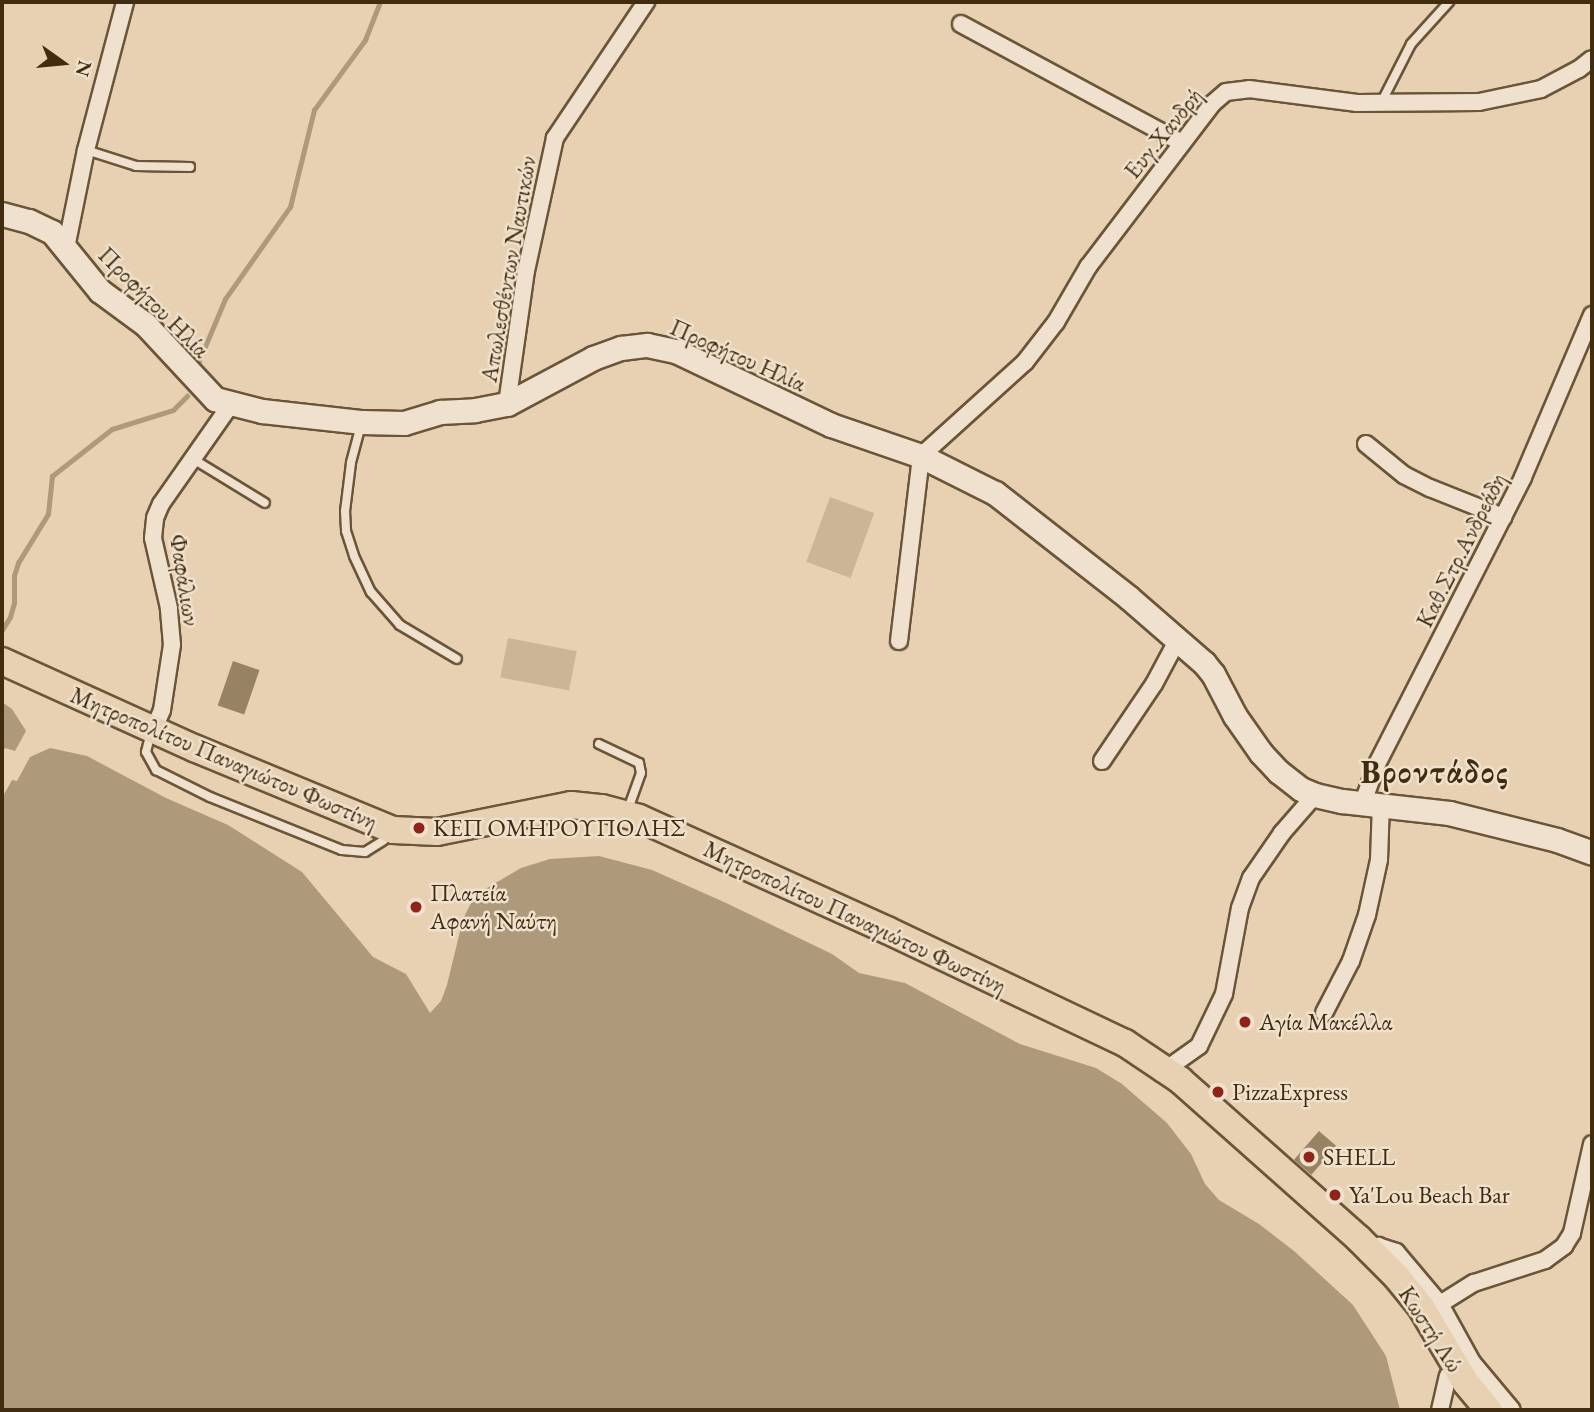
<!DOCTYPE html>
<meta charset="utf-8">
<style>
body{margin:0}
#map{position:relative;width:1594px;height:1412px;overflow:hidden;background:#e7d1b2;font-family:"EB Garamond",serif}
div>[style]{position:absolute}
.green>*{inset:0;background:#cbb596;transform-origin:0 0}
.water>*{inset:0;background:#af997b}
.stream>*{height:4.5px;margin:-2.25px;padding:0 2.25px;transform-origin:2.25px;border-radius:2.25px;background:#af997b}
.building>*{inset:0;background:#988264;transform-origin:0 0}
.roads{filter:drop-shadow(2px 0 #6b5538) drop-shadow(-2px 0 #6b5538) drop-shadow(0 2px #6b5538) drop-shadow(0 -2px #6b5538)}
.lane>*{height:8px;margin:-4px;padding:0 4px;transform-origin:4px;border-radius:4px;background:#efe1cd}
.street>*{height:16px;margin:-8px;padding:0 8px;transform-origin:8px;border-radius:8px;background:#efe1cd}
.secondary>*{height:23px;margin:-11.5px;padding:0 11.5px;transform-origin:11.5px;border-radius:11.5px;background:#efe1cd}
.primary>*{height:26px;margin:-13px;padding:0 13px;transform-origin:13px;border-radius:13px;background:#e7d1b2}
.dots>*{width:19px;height:19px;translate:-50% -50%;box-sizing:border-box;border:4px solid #efe1cd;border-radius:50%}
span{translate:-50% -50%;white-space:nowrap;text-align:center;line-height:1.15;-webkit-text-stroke:5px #efe1cd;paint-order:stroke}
.street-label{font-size:24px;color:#422c0f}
.poi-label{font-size:24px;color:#422c0f}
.left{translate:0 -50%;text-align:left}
.district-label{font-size:32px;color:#422c0f;font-weight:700;letter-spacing:2px}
.frame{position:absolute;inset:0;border:4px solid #422c0f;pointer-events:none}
.north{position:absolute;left:28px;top:28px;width:70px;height:70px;-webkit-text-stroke:5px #efe1cd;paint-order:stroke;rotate:105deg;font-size:19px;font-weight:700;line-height:28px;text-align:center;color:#422c0f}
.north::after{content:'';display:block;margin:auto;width:24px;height:32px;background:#422c0f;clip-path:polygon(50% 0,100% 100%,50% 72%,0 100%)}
</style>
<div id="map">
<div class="green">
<i style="left:830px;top:497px;width:47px;height:69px;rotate:20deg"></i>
<i style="left:508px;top:638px;width:70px;height:40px;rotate:11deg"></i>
</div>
<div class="water">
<i style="clip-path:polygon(2px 702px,12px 709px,26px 731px,15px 751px,5px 748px,2px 754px)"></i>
<i style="clip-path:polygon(50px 748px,87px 756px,166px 798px,228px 825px,302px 872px,373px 957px,406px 974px,430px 1013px,441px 1001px,447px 985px,463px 919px,475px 895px,521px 868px,550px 859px,599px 856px,652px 870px,724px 902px,832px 954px,859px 973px,905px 983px,1020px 1044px,1096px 1068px,1122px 1084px,1167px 1123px,1191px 1154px,1205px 1184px,1219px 1200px,1259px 1224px,1294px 1251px,1353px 1305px,1386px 1356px,1400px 1410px,2px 1410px,2px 798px,12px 780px,17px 781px,30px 757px)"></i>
</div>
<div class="stream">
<i style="left:196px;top:368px;width:75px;rotate:-67.2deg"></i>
<i style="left:225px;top:299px;width:113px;rotate:-54.8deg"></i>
<i style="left:290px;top:207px;width:100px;rotate:-76.1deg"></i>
<i style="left:314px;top:110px;width:87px;rotate:-53.9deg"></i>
<i style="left:365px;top:40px;width:41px;rotate:-68.5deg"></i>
<i style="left:2px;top:630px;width:15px;rotate:-58deg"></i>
<i style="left:10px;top:617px;width:15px;rotate:-74deg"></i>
<i style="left:14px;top:603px;width:27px;rotate:-90deg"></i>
<i style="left:14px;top:576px;width:14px;rotate:-73deg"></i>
<i style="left:18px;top:563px;width:57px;rotate:-58.5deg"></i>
<i style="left:48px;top:514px;width:38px;rotate:-84deg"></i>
<i style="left:52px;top:476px;width:76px;rotate:-38.1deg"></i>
<i style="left:112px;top:429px;width:64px;rotate:-17.3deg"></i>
<i style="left:173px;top:410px;width:20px;rotate:-45deg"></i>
</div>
<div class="building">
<i style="left:233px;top:661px;width:28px;height:47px;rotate:19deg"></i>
<i style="left:1319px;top:1131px;width:23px;height:38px;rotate:41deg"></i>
</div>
<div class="roads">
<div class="lane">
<i style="left:1381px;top:103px;width:66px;rotate:-63deg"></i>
<i style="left:1411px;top:44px;width:57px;rotate:-47.9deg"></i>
<i style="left:86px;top:150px;width:52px;rotate:17.7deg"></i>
<i style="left:136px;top:166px;width:54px;rotate:1.1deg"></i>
<i style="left:361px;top:425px;width:39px;rotate:105deg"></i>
<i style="left:351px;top:463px;width:48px;rotate:97.1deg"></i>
<i style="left:345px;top:511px;width:20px;rotate:87deg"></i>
<i style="left:346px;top:531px;width:26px;rotate:72deg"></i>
<i style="left:354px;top:556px;width:40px;rotate:65deg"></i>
<i style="left:371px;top:592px;width:44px;rotate:48.7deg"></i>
<i style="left:400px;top:625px;width:66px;rotate:30.8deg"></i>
<i style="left:193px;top:459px;width:84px;rotate:31.4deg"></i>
<i style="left:149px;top:740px;width:12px;rotate:104deg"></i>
<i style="left:146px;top:752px;width:21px;rotate:61deg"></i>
<i style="left:156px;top:770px;width:60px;rotate:26.6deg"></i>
<i style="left:210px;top:797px;width:142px;rotate:21.9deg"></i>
<i style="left:342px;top:850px;width:23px;rotate:5deg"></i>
<i style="left:365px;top:852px;width:22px;rotate:-32deg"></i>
<i style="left:599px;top:744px;width:44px;rotate:25.4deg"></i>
<i style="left:639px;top:763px;width:10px;rotate:79deg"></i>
<i style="left:641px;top:773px;width:41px;rotate:109.7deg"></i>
</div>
<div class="street">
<i style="left:961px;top:24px;width:251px;rotate:28.3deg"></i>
<i style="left:66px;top:248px;width:100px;rotate:-78.5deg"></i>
<i style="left:86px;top:150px;width:153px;rotate:-75.2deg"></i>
<i style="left:507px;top:404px;width:134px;rotate:-81.9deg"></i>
<i style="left:526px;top:271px;width:136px;rotate:-77.7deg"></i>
<i style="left:555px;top:138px;width:164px;rotate:-56.2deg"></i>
<i style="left:1366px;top:444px;width:49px;rotate:39.2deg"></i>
<i style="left:1404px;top:475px;width:29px;rotate:27deg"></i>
<i style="left:1430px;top:488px;width:79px;rotate:21.7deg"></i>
<i style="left:899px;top:641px;width:186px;rotate:-83.2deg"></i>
<i style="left:921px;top:456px;width:140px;rotate:-42.1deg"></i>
<i style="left:1025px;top:362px;width:51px;rotate:-52.2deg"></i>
<i style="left:1056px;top:322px;width:64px;rotate:-59.8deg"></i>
<i style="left:1088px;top:267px;width:205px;rotate:-52.7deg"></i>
<i style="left:1212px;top:104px;width:18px;rotate:-41deg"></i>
<i style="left:1226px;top:92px;width:23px;rotate:-7deg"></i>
<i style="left:1249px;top:89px;width:109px;rotate:7.4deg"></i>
<i style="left:1357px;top:103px;width:122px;rotate:-0.5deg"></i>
<i style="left:1479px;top:102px;width:63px;rotate:-11.8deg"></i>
<i style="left:1541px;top:89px;width:43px;rotate:-27.8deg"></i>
<i style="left:1579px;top:69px;width:16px;rotate:-38deg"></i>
<i style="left:151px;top:735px;width:27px;rotate:-66deg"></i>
<i style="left:162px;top:710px;width:66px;rotate:-81.3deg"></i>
<i style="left:172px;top:645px;width:37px;rotate:-95deg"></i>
<i style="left:169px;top:608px;width:72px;rotate:-102.9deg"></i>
<i style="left:153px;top:538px;width:20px;rotate:-84deg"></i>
<i style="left:155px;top:518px;width:15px;rotate:-67deg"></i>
<i style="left:161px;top:504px;width:122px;rotate:-55deg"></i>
<i style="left:1102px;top:761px;width:93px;rotate:-56deg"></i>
<i style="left:1154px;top:684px;width:51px;rotate:-61.9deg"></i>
<i style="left:1363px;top:802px;width:40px;rotate:-69.8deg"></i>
<i style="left:1377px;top:764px;width:322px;rotate:-63deg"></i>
<i style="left:1523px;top:477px;width:176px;rotate:-66.9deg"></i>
<i style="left:1324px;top:1013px;width:59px;rotate:-62.6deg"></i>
<i style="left:1351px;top:961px;width:49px;rotate:-70.8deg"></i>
<i style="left:1367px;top:915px;width:56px;rotate:-77.7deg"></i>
<i style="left:1379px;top:860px;width:56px;rotate:-88deg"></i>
<i style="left:1161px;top:1073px;width:47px;rotate:-35.4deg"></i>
<i style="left:1199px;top:1046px;width:58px;rotate:-64.3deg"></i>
<i style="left:1224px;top:994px;width:87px;rotate:-79.5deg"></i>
<i style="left:1240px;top:908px;width:32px;rotate:-70deg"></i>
<i style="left:1251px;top:878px;width:55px;rotate:-55.4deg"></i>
<i style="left:1282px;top:833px;width:50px;rotate:-49deg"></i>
<i style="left:1367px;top:1254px;width:14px;rotate:-36deg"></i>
<i style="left:1378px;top:1246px;width:19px;rotate:18deg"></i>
<i style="left:1396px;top:1252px;width:68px;rotate:49.8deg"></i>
<i style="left:1440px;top:1304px;width:40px;rotate:-32deg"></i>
<i style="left:1474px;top:1283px;width:75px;rotate:-17.9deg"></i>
<i style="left:1545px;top:1260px;width:24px;rotate:-36deg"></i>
<i style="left:1564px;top:1246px;width:15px;rotate:-58deg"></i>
<i style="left:1572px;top:1233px;width:91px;rotate:-77.3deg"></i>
<i style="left:1440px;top:1304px;width:66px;rotate:61.1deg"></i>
<i style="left:1472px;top:1362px;width:62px;rotate:50.2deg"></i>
<i style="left:1440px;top:1410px;width:35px;rotate:-77deg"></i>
</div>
<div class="secondary">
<i style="left:2px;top:214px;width:28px;rotate:15deg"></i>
<i style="left:29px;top:221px;width:25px;rotate:26deg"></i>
<i style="left:52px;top:232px;width:76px;rotate:50.9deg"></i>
<i style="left:100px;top:291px;width:56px;rotate:36.3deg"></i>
<i style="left:145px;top:324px;width:103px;rotate:47deg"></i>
<i style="left:215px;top:399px;width:49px;rotate:14.3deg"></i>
<i style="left:262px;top:411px;width:101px;rotate:6.3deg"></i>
<i style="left:362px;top:422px;width:42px;rotate:1.4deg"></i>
<i style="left:404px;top:423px;width:38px;rotate:-17deg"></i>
<i style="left:440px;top:412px;width:35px;rotate:-3deg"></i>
<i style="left:475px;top:410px;width:33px;rotate:-11deg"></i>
<i style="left:507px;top:404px;width:98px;rotate:-28.1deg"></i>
<i style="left:593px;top:358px;width:30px;rotate:-20deg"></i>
<i style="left:621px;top:348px;width:26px;rotate:-7deg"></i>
<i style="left:647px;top:345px;width:30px;rotate:12deg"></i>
<i style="left:676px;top:351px;width:172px;rotate:25.5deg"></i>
<i style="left:831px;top:425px;width:95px;rotate:19deg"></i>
<i style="left:921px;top:456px;width:83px;rotate:26.6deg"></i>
<i style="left:995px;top:493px;width:169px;rotate:38deg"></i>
<i style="left:1128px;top:597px;width:101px;rotate:41deg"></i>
<i style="left:1204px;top:663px;width:14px;rotate:51deg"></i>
<i style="left:1213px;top:674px;width:47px;rotate:62.4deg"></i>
<i style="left:1235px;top:716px;width:45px;rotate:54.9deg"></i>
<i style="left:1261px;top:753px;width:26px;rotate:47deg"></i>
<i style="left:1279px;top:772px;width:28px;rotate:38deg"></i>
<i style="left:1301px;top:789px;width:15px;rotate:23deg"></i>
<i style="left:1315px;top:795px;width:28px;rotate:13deg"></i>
<i style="left:1342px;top:801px;width:108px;rotate:6.4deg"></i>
<i style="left:1449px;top:813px;width:111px;rotate:14deg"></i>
<i style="left:1557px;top:840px;width:37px;rotate:20deg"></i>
</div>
<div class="primary">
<i style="left:2px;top:661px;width:211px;rotate:24.4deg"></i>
<i style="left:194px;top:748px;width:215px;rotate:22.4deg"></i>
<i style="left:393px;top:830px;width:44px;rotate:2.6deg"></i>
<i style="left:437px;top:832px;width:137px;rotate:-11.4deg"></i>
<i style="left:571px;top:805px;width:31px;rotate:6deg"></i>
<i style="left:602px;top:808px;width:38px;rotate:15deg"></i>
<i style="left:639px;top:818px;width:272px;rotate:24.3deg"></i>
<i style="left:887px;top:930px;width:263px;rotate:25.4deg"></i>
<i style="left:1125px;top:1043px;width:66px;rotate:33.9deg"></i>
<i style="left:1180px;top:1080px;width:238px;rotate:41.6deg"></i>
<i style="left:1358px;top:1238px;width:54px;rotate:45deg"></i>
<i style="left:1396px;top:1276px;width:40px;rotate:51deg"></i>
<i style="left:1421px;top:1307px;width:88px;rotate:59.4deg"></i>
<i style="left:1466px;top:1383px;width:35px;rotate:50deg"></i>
</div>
</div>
<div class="dots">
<i style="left:419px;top:828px;background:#8f2418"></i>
<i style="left:416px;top:907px;background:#8f2418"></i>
<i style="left:1245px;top:1022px;background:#8f2418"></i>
<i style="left:1218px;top:1092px;background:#8f2418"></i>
<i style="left:1309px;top:1157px;background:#8f2418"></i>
<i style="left:1335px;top:1195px;background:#8f2418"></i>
</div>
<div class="street-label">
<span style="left:1163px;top:133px;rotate:-51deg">Ευγ.Χανδρή</span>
<span style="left:508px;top:269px;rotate:-80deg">Απωλεσθέντων Ναυτικών</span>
<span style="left:154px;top:302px;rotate:45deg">Προφήτου Ηλία</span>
<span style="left:738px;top:355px;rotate:24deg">Προφήτου Ηλία</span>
<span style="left:1461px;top:550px;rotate:-63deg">Καθ.Στρ.Ανδρεάδη</span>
<span style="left:185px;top:580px;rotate:81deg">Φαφάλιων</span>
<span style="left:224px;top:758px;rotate:23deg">Μητροπολίτου Παναγιώτου Φωστίνη</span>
<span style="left:855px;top:917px;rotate:25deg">Μητροπολίτου Παναγιώτου Φωστίνη</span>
<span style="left:1431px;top:1329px;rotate:57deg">Κωστή Λώ</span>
</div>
<div class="poi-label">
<span class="left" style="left:433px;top:828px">ΚΕΠ ΟΜΗΡΟΥΠΟΛΗΣ</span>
<span class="left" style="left:430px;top:907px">Πλατεία<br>Αφανή Ναύτη</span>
<span class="left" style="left:1259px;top:1022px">Αγία Μακέλλα</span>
<span class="left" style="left:1232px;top:1092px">PizzaExpress</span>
<span class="left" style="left:1323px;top:1157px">SHELL</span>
<span class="left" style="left:1349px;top:1195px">Ya'Lou Beach Bar</span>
</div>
<div class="district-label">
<span style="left:1435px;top:772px">Βροντάδος</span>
</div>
<div class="frame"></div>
<div class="north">N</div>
</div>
